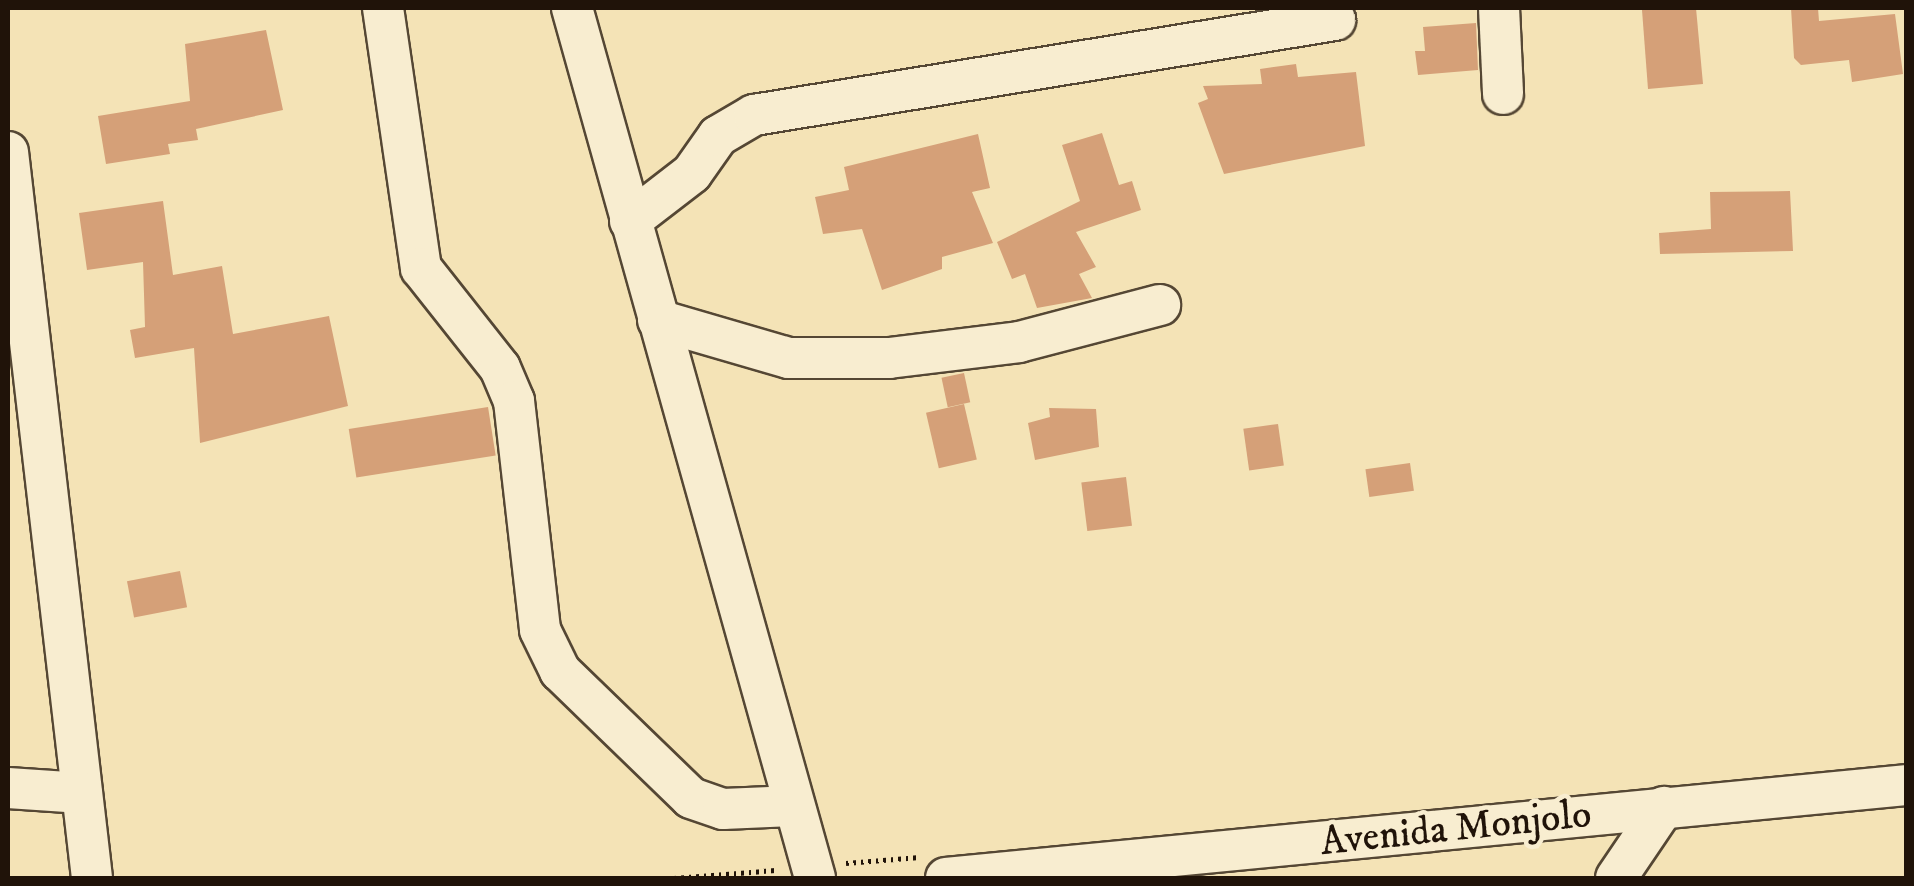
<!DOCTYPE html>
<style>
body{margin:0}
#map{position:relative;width:1914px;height:886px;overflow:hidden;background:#f4e3b6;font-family:"IM FELL DW Pica",serif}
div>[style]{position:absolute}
.building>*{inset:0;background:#d5a078;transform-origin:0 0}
.path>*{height:5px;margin-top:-2.5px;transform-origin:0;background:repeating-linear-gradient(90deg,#201309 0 2.5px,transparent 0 7.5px)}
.roads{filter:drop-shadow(2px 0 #554734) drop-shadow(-2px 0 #554734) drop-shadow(0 2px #554734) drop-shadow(0 -2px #554734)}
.minor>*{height:40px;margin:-20px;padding:0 20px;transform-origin:20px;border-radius:20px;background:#f8edd0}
span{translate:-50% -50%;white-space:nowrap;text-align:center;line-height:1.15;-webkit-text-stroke:9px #f8edd0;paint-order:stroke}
.street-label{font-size:40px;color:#201309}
.frame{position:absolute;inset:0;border:10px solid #201309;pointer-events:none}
</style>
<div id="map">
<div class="building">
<i style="clip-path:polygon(1666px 8px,1696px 8px,1703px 84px,1648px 89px,1642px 10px)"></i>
<i style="clip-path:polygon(1791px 8px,1818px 8px,1819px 21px,1895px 14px,1903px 74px,1852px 82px,1849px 60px,1801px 65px,1794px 58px)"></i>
<i style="clip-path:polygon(1476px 23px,1478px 70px,1418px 75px,1415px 51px,1425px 51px,1423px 27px)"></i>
<i style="clip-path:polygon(266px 30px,283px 110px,196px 129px,198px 140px,168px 144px,170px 154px,106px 164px,98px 116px,190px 101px,185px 44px)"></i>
<i style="clip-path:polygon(1296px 64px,1298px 77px,1356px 72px,1365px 146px,1224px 174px,1198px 103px,1208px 99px,1203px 86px,1262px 84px,1260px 69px)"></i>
<i style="clip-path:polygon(1102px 133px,1119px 185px,1132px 181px,1141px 210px,1076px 232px,1096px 267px,1079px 274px,1092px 298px,1037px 308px,1025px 274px,1012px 279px,997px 242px,1080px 201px,1062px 145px)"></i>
<i style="clip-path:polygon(978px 134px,990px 188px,972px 192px,993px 243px,942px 257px,942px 269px,882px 290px,862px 229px,823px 234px,815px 197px,849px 190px,844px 167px)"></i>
<i style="clip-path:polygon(1790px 191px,1793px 251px,1660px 254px,1659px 233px,1711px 229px,1710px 192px)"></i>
<i style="clip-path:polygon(163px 201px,173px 275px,222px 266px,233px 334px,329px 316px,348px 406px,200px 443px,194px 348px,135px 358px,130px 330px,145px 327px,143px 262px,87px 270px,79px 213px)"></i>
<i style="left:964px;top:373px;width:30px;height:23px;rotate:78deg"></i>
<i style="left:964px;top:404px;width:57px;height:39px;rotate:77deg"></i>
<i style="left:488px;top:407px;width:49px;height:141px;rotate:81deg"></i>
<i style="clip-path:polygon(1049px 408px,1096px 409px,1099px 447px,1035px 460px,1028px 423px,1050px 417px)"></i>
<i style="left:1278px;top:424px;width:42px;height:35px;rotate:82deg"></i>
<i style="left:1410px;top:463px;width:28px;height:45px;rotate:82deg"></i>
<i style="left:1126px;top:477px;width:49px;height:45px;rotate:83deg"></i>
<i style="left:180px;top:571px;width:37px;height:54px;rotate:79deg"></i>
</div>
<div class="path">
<i style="left:846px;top:863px;width:74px;rotate:-4.6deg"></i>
<i style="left:674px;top:878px;width:102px;rotate:-4.5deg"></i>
</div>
<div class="roads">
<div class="minor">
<i style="left:383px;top:8px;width:263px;rotate:81.7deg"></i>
<i style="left:421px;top:268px;width:127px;rotate:51.7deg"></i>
<i style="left:500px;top:368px;width:36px;rotate:67deg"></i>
<i style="left:514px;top:401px;width:230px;rotate:83.5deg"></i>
<i style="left:540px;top:630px;width:46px;rotate:64deg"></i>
<i style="left:560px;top:671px;width:182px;rotate:44.1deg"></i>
<i style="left:691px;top:798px;width:34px;rotate:19deg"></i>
<i style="left:723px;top:809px;width:69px;rotate:-2.5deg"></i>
<i style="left:572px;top:8px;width:903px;rotate:74.39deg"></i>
<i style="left:1499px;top:8px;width:86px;rotate:87.3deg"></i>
<i style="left:8px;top:152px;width:731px;rotate:83.4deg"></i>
<i style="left:630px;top:221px;width:78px;rotate:-37.7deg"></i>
<i style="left:692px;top:173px;width:45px;rotate:-54.9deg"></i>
<i style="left:718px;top:136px;width:42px;rotate:-30.3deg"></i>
<i style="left:754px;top:115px;width:589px;rotate:-9.29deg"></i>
<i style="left:658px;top:320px;width:136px;rotate:16.2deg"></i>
<i style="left:789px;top:358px;width:100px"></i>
<i style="left:889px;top:358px;width:131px;rotate:-7deg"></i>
<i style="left:1019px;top:342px;width:146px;rotate:-14.7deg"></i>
<i style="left:8px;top:788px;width:74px;rotate:3.9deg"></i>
<i style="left:946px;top:878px;width:964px;rotate:-5.53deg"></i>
<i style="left:1616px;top:878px;width:86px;rotate:-55.9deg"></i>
</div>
</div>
<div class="street-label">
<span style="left:1456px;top:829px;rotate:-6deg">Avenida Monjolo</span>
</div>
<div class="frame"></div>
</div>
